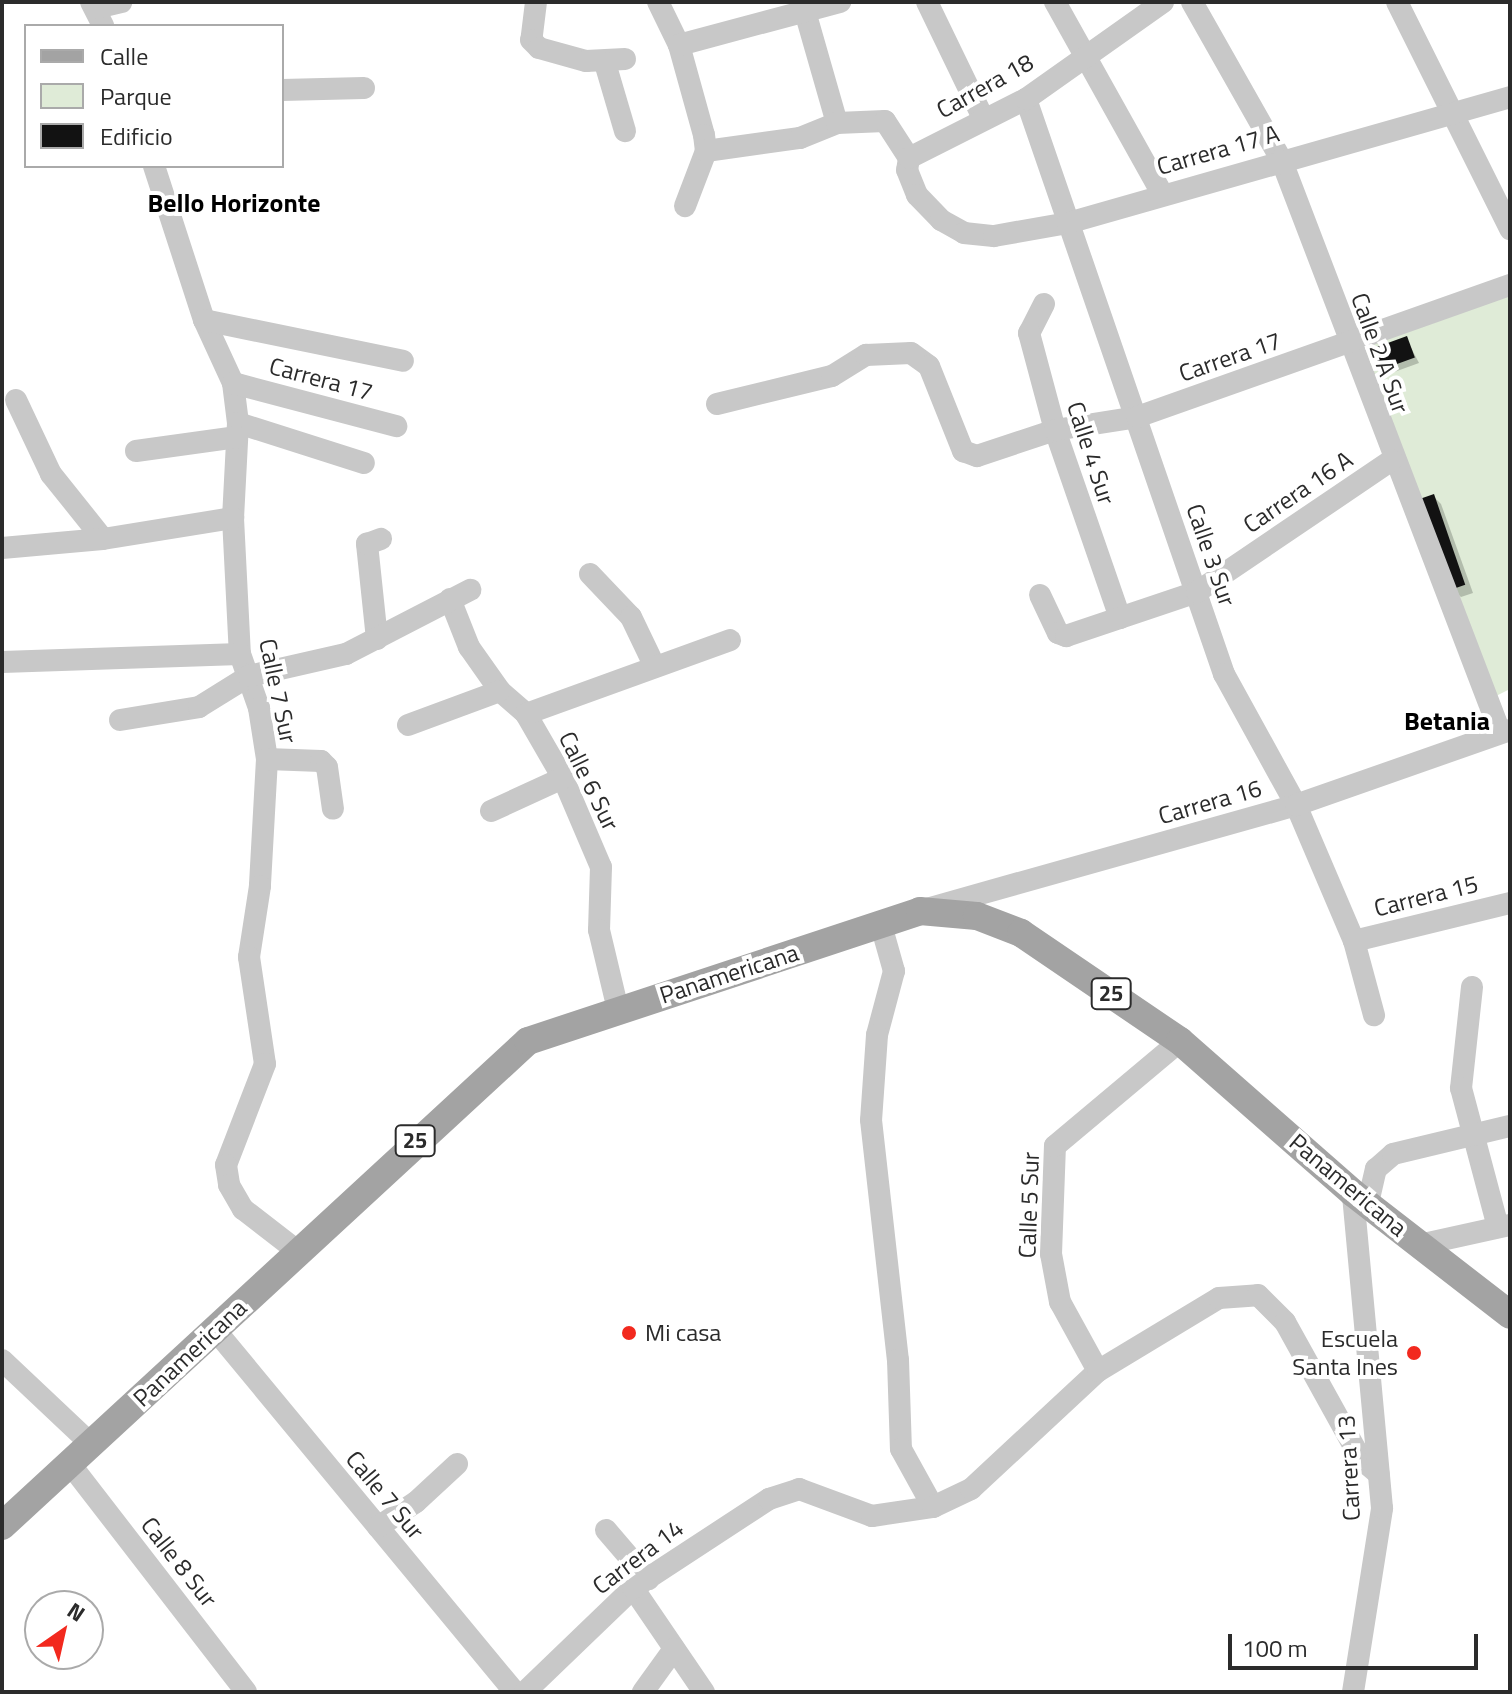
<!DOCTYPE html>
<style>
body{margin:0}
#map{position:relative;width:1512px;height:1694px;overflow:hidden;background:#fff;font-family:"Titillium Web",sans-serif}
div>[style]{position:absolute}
.green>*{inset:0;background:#dfebd7}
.shadow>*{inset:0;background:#0003}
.building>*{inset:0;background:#121212;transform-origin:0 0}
.minor>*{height:22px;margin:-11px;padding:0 11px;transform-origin:11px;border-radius:11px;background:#c8c8c8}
.major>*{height:28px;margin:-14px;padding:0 14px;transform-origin:14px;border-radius:14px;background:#a3a3a3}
.dots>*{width:22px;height:22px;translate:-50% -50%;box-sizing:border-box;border:4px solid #fff;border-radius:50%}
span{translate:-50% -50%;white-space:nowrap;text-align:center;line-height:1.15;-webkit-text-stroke:8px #fff;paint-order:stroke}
.shield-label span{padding:2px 6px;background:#fff;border:2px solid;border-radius:6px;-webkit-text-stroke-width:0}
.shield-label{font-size:22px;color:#2b2b2b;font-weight:700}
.street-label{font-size:24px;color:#2b2b2b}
.poi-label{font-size:24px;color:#2b2b2b}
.left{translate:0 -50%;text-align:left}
.right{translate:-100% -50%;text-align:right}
.neighbourhood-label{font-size:26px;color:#000;font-weight:700}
.frame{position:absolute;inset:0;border:4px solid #2b2b2b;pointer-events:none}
.legend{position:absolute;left:24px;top:24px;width:260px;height:144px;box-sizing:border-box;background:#fff;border:2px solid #aaa;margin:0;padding:10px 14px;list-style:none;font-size:24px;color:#2b2b2b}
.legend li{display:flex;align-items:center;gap:16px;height:40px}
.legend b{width:40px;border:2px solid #aaa}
.north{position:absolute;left:24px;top:1590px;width:80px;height:80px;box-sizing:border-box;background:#fff;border:2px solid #aaa;border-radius:50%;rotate:34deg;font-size:22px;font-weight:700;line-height:32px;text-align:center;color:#2b2b2b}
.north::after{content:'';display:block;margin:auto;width:28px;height:36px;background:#f2291e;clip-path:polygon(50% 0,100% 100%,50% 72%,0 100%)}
.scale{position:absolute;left:1228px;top:1634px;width:250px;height:36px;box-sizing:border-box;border:4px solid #2b2b2b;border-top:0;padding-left:10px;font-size:24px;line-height:28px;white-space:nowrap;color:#2b2b2b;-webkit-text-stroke:6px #fff;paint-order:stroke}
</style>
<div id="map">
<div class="green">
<i style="clip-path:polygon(1510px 290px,1510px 689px,1494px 697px,1366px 352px,1372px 342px)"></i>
</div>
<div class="shadow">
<i style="clip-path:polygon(1406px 338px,1419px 363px,1386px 375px,1381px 370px)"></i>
<i style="clip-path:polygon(1434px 497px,1441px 504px,1473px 593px,1461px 597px,1453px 590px)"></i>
</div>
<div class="building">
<i style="left:1407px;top:336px;width:23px;height:38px;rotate:70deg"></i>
<i style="left:1434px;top:494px;width:96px;height:16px;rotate:71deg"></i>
</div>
<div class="minor">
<i style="left:91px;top:2px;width:27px;rotate:63deg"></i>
<i style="left:536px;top:2px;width:38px;rotate:97deg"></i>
<i style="left:531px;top:40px;width:11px;rotate:45deg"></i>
<i style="left:539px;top:48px;width:49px;rotate:15.5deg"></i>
<i style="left:586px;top:61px;width:39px;rotate:-3deg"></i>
<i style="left:658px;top:2px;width:48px;rotate:64deg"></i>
<i style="left:679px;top:45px;width:93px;rotate:74.5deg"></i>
<i style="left:704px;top:135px;width:16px;rotate:83deg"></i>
<i style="left:706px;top:151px;width:59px;rotate:110.9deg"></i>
<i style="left:927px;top:2px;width:129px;rotate:64.2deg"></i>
<i style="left:1055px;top:2px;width:218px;rotate:60.8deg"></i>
<i style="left:1192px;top:2px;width:180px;rotate:60.5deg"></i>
<i style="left:1281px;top:159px;width:613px;rotate:69.08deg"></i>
<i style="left:1397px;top:2px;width:254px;rotate:63.5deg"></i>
<i style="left:96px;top:8px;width:26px;rotate:-13deg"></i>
<i style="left:806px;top:15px;width:112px;rotate:74deg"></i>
<i style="left:679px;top:45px;width:167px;rotate:-15deg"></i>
<i style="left:605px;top:63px;width:71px;rotate:73.6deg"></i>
<i style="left:282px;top:90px;width:82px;rotate:-1.4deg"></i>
<i style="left:1026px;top:99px;width:608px;rotate:71deg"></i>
<i style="left:1224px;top:674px;width:149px;rotate:61.2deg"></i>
<i style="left:1296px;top:805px;width:148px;rotate:66.9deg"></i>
<i style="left:1354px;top:941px;width:77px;rotate:74.9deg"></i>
<i style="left:706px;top:151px;width:95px;rotate:-7.9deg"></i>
<i style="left:800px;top:138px;width:40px;rotate:-22deg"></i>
<i style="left:837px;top:123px;width:48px;rotate:-2.4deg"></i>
<i style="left:885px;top:121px;width:44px;rotate:57deg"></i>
<i style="left:909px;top:158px;width:12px;rotate:99deg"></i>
<i style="left:907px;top:170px;width:27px;rotate:68deg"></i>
<i style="left:917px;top:195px;width:35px;rotate:46deg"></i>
<i style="left:941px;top:220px;width:26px;rotate:29deg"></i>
<i style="left:964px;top:233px;width:30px;rotate:6deg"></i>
<i style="left:994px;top:236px;width:75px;rotate:-10deg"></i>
<i style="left:1068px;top:223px;width:460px;rotate:-15.9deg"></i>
<i style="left:909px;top:158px;width:131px;rotate:-26.8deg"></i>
<i style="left:1026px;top:99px;width:168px;rotate:-35.3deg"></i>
<i style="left:154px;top:166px;width:162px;rotate:72deg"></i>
<i style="left:204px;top:320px;width:69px;rotate:65.3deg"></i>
<i style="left:233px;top:383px;width:40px;rotate:82.9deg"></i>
<i style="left:238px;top:423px;width:95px;rotate:93deg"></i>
<i style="left:233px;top:518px;width:136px;rotate:87.1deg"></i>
<i style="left:240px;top:654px;width:57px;rotate:70.6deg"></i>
<i style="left:259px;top:708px;width:52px;rotate:81.1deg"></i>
<i style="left:267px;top:759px;width:127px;rotate:93.2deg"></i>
<i style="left:260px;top:886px;width:72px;rotate:98.8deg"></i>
<i style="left:249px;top:957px;width:108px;rotate:81.5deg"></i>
<i style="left:265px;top:1064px;width:108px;rotate:111.1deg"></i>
<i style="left:226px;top:1165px;width:20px;rotate:81deg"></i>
<i style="left:229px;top:1185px;width:28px;rotate:60deg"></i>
<i style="left:243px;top:1209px;width:67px;rotate:37.7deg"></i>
<i style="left:1044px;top:304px;width:33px;rotate:117deg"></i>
<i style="left:1029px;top:333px;width:100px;rotate:75deg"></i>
<i style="left:1055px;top:430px;width:199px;rotate:70.9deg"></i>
<i style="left:204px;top:320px;width:203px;rotate:11.6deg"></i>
<i style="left:233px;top:383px;width:169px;rotate:14.8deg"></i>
<i style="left:16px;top:400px;width:82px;rotate:64.7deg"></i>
<i style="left:51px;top:474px;width:83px;rotate:51.3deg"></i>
<i style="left:717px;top:404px;width:118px;rotate:-13.7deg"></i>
<i style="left:832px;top:376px;width:40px;rotate:-32deg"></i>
<i style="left:866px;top:355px;width:45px;rotate:-2.5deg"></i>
<i style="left:911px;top:353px;width:22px;rotate:36deg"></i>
<i style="left:929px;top:366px;width:92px;rotate:68.2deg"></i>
<i style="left:963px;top:451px;width:15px;rotate:20deg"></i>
<i style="left:977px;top:456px;width:82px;rotate:-18.4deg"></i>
<i style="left:1055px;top:430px;width:83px;rotate:-9deg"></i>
<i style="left:1137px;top:417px;width:396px;rotate:-19.5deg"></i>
<i style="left:238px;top:423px;width:132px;rotate:17.6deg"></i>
<i style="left:136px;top:451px;width:102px;rotate:-7.9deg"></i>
<i style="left:2px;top:548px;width:101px;rotate:-5.1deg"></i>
<i style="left:103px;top:539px;width:132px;rotate:-9.2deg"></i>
<i style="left:590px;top:574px;width:59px;rotate:46.4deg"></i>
<i style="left:631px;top:617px;width:53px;rotate:64.4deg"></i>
<i style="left:1040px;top:595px;width:42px;rotate:64.7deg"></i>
<i style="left:1058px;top:633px;width:9px;rotate:21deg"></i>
<i style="left:1066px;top:636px;width:138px;rotate:-18.6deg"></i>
<i style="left:1197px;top:592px;width:235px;rotate:-34.1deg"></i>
<i style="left:450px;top:599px;width:52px;rotate:68.4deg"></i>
<i style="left:469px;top:647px;width:54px;rotate:54.8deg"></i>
<i style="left:500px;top:691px;width:35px;rotate:41deg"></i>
<i style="left:526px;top:714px;width:74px;rotate:60deg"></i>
<i style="left:563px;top:778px;width:97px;rotate:66.9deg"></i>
<i style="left:601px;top:867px;width:63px;rotate:91.8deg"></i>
<i style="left:599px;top:930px;width:82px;rotate:76.6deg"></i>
<i style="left:377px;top:639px;width:96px;rotate:-96deg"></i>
<i style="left:367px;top:544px;width:15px;rotate:-20deg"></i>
<i style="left:2px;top:662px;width:238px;rotate:-1.9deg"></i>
<i style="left:526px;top:714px;width:217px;rotate:-19.9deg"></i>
<i style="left:120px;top:720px;width:80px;rotate:-9.3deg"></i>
<i style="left:199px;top:707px;width:59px;rotate:-31.8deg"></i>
<i style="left:249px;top:676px;width:99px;rotate:-12.8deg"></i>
<i style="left:346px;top:654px;width:140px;rotate:-27.3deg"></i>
<i style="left:408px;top:725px;width:98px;rotate:-20.3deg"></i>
<i style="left:267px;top:759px;width:54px;rotate:2.1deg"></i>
<i style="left:321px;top:761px;width:8px;rotate:45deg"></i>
<i style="left:327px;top:767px;width:42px;rotate:81.9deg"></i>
<i style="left:491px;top:811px;width:79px;rotate:-24.6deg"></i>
<i style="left:923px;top:910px;width:387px;rotate:-15.7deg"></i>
<i style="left:1296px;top:805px;width:227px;rotate:-19.3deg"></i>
<i style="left:881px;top:925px;width:48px;rotate:74.2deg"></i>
<i style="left:894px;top:971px;width:66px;rotate:104.9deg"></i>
<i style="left:877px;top:1035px;width:85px;rotate:94deg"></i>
<i style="left:871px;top:1120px;width:242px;rotate:83.6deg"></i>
<i style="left:898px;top:1360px;width:89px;rotate:88.1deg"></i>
<i style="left:901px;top:1449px;width:66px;rotate:61.1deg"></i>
<i style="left:1354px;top:941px;width:161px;rotate:-13.7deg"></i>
<i style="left:1472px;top:987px;width:102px;rotate:96.2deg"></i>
<i style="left:1461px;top:1088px;width:144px;rotate:75.1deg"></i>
<i style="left:1368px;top:1203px;width:35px;rotate:-77deg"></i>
<i style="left:1376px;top:1169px;width:23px;rotate:-41deg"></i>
<i style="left:1393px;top:1154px;width:120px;rotate:-13.5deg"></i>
<i style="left:1419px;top:1245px;width:93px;rotate:-12.4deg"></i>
<i style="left:216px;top:1331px;width:469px;rotate:50.4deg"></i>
<i style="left:2px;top:1360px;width:122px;rotate:43.3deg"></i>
<i style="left:1098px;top:1371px;width:79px;rotate:-118.8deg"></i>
<i style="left:1060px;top:1302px;width:49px;rotate:-100.6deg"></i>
<i style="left:1051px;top:1254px;width:108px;rotate:-87.9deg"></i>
<i style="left:1055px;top:1146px;width:163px;rotate:-40deg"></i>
<i style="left:70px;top:1464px;width:288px;rotate:52.3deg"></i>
<i style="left:378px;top:1527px;width:45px;rotate:-33.3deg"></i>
<i style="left:416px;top:1502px;width:56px;rotate:-42.8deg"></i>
<i style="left:606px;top:1530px;width:65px;rotate:49.4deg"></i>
<i style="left:633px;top:1588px;width:126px;rotate:55.7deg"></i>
<i style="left:525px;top:1692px;width:150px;rotate:-43.9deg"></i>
<i style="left:633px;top:1588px;width:163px;rotate:-33.2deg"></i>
<i style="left:769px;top:1499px;width:32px;rotate:-18deg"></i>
<i style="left:799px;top:1489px;width:78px;rotate:20.3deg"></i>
<i style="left:872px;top:1516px;width:62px;rotate:-8.4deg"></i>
<i style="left:933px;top:1507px;width:42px;rotate:-25.3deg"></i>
<i style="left:971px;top:1489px;width:173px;rotate:-42.9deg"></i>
<i style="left:1098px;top:1371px;width:141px;rotate:-31.1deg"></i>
<i style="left:1219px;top:1298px;width:39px;rotate:-4deg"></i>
<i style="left:1258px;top:1295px;width:38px;rotate:45deg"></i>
<i style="left:1285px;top:1322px;width:157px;rotate:61deg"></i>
<i style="left:1361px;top:1459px;width:23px;rotate:40deg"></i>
<i style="left:643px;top:1692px;width:53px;rotate:-54.2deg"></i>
<i style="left:1353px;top:1692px;width:186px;rotate:-81deg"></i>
<i style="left:1382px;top:1508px;width:316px;rotate:-95.3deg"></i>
</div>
<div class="major">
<i style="left:2px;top:1526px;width:715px;rotate:-42.68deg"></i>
<i style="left:528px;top:1041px;width:413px;rotate:-18.3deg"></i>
<i style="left:920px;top:911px;width:57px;rotate:5deg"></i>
<i style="left:977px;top:916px;width:47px;rotate:21.1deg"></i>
<i style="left:1021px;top:933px;width:192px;rotate:34.2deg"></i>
<i style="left:1180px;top:1041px;width:230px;rotate:41.3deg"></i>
<i style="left:1353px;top:1193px;width:199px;rotate:37.8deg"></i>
</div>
<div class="dots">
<i style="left:629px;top:1333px;background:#f2291e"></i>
<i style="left:1414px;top:1353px;background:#f2291e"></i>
</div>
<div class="shield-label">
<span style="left:1111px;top:994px">25</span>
<span style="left:415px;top:1141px">25</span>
</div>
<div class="street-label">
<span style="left:985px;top:86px;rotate:-29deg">Carrera 18</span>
<span style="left:1218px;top:150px;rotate:-16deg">Carrera 17 A</span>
<span style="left:1380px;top:353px;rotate:70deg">Calle 2 A Sur</span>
<span style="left:1230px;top:357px;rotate:-19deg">Carrera 17</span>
<span style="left:321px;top:379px;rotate:15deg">Carrera 17</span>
<span style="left:1091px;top:453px;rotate:72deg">Calle 4 Sur</span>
<span style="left:1298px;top:492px;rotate:-34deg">Carrera 16 A</span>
<span style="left:1211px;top:555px;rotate:71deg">Calle 3 Sur</span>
<span style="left:278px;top:691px;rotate:78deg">Calle 7 Sur</span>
<span style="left:589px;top:781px;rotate:64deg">Calle 6 Sur</span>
<span style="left:1210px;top:802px;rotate:-16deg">Carrera 16</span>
<span style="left:1426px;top:896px;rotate:-14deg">Carrera 15</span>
<span style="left:729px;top:974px;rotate:-18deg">Panamericana</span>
<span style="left:1348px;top:1185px;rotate:40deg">Panamericana</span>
<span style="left:1029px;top:1205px;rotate:-88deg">Calle 5 Sur</span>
<span style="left:190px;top:1353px;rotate:-43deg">Panamericana</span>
<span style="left:1349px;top:1468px;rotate:-93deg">Carrera 13</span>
<span style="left:385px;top:1495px;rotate:50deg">Calle 7 Sur</span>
<span style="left:638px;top:1557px;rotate:-37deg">Carrera 14</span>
<span style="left:179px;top:1562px;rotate:52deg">Calle 8 Sur</span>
</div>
<div class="poi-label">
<span class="left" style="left:645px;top:1333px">Mi casa</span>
<span class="right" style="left:1398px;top:1353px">Escuela<br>Santa Ines</span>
</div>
<div class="neighbourhood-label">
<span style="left:234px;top:203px">Bello Horizonte</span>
<span style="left:1447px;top:721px">Betania</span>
</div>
<div class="frame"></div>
<ul class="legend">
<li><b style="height:10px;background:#a3a3a3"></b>Calle</li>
<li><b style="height:22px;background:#dfebd7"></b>Parque</li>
<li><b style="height:22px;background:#121212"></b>Edificio</li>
</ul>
<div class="north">N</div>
<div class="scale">100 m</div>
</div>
